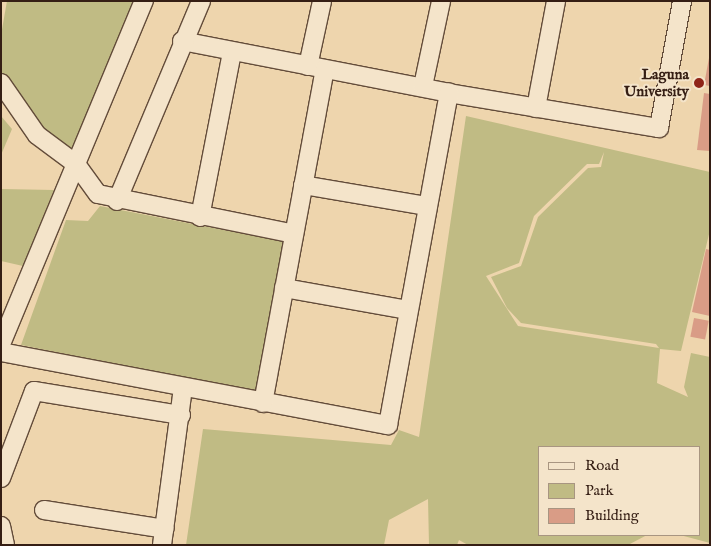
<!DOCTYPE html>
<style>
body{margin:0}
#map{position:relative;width:711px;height:546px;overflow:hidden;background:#eed5ad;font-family:"IM FELL English",serif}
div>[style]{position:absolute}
.green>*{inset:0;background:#c0bb84}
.building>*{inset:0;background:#d99c86;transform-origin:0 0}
.roads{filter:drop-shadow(1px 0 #634c3a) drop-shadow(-1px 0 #634c3a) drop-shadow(0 1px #634c3a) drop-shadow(0 -1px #634c3a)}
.minor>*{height:18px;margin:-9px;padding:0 9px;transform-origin:9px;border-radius:9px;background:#f4e4ca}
.dots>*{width:14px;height:14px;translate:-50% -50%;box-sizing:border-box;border:2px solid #f4e4ca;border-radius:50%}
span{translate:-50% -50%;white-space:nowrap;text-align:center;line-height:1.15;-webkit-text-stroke:4px #f4e4ca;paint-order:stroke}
.poi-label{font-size:15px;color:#351e14;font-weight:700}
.right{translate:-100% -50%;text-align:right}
.frame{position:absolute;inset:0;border:2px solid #351e14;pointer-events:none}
.legend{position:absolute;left:538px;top:446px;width:162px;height:90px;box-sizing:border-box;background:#f4e4ca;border:1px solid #a89581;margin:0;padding:6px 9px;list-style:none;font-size:15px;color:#351e14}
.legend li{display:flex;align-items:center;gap:10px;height:25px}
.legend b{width:25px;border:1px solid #a89581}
</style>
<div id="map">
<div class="green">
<i style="clip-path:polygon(7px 1px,137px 1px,67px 168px,28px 139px,1px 85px,1px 35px)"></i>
<i style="clip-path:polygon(1px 116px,12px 129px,1px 155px)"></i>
<i style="clip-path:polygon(evenodd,466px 116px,710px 172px,710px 230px,681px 351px,660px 349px,657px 383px,688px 397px,684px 387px,691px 353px,710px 357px,710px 543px,680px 535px,700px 535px,700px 447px,540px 447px,540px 535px,647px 535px,628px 545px,468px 545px,459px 540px,457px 545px,429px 545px,428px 499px,389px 520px,384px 545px,186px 545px,203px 429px,391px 445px,399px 430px,419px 437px,466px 116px,604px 152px,601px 167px,588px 168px,538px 217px,521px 266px,491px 277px,507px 308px,521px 323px,656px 344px,659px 348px,518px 326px,486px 276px,519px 263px,534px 216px,587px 164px,599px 164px,604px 152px)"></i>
<i style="clip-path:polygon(1px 189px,54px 190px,23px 266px,1px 261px)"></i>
<i style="clip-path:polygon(100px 206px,286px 242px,259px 393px,21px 345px,66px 220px,88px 221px)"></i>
</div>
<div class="building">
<i style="clip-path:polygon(709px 58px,710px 58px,710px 86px,704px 85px)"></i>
<i style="clip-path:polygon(704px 93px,710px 94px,710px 151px,697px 150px)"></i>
<i style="clip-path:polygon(706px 249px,710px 250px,710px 316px,692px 312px)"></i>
<i style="left:694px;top:318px;width:15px;height:19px;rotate:11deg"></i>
</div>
<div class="roads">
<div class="minor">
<i style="left:182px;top:41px;width:272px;rotate:11deg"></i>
<i style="left:449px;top:93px;width:213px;rotate:9.5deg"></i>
<i style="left:659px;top:128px;width:129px;rotate:-79.7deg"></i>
<i style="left:308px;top:66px;width:66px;rotate:-77.8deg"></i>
<i style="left:1px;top:83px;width:63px;rotate:55.3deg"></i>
<i style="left:37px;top:135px;width:49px;rotate:36.6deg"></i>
<i style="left:76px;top:164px;width:37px;rotate:54deg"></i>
<i style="left:98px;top:194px;width:200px;rotate:11.5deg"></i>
<i style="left:423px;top:86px;width:87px;rotate:-78deg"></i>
<i style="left:536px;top:108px;width:109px;rotate:-79.4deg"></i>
<i style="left:303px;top:185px;width:126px;rotate:9.6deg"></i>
<i style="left:117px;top:201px;width:217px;rotate:-67.2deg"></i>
<i style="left:200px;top:217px;width:168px;rotate:-79deg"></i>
<i style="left:284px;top:288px;width:126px;rotate:10.1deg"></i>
<i style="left:1px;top:344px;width:372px;rotate:-67.4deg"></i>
<i style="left:1px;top:352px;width:394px;rotate:10.7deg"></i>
<i style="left:388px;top:425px;width:338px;rotate:-79.6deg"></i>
<i style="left:263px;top:403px;width:339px;rotate:-79.5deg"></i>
<i style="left:1px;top:478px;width:93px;rotate:-69.2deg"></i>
<i style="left:34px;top:391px;width:149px;rotate:9.3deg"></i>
<i style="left:44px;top:510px;width:122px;rotate:8.9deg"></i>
<i style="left:1px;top:526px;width:19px;rotate:78deg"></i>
<i style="left:162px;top:545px;width:158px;rotate:-82.4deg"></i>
</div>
</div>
<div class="dots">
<i style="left:699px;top:83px;background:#8f2418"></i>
</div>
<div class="poi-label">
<span class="right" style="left:689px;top:83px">Laguna<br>University</span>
</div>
<div class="frame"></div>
<ul class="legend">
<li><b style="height:6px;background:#f4e4ca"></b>Road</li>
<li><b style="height:14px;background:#c0bb84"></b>Park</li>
<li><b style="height:14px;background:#d99c86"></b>Building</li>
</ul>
</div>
